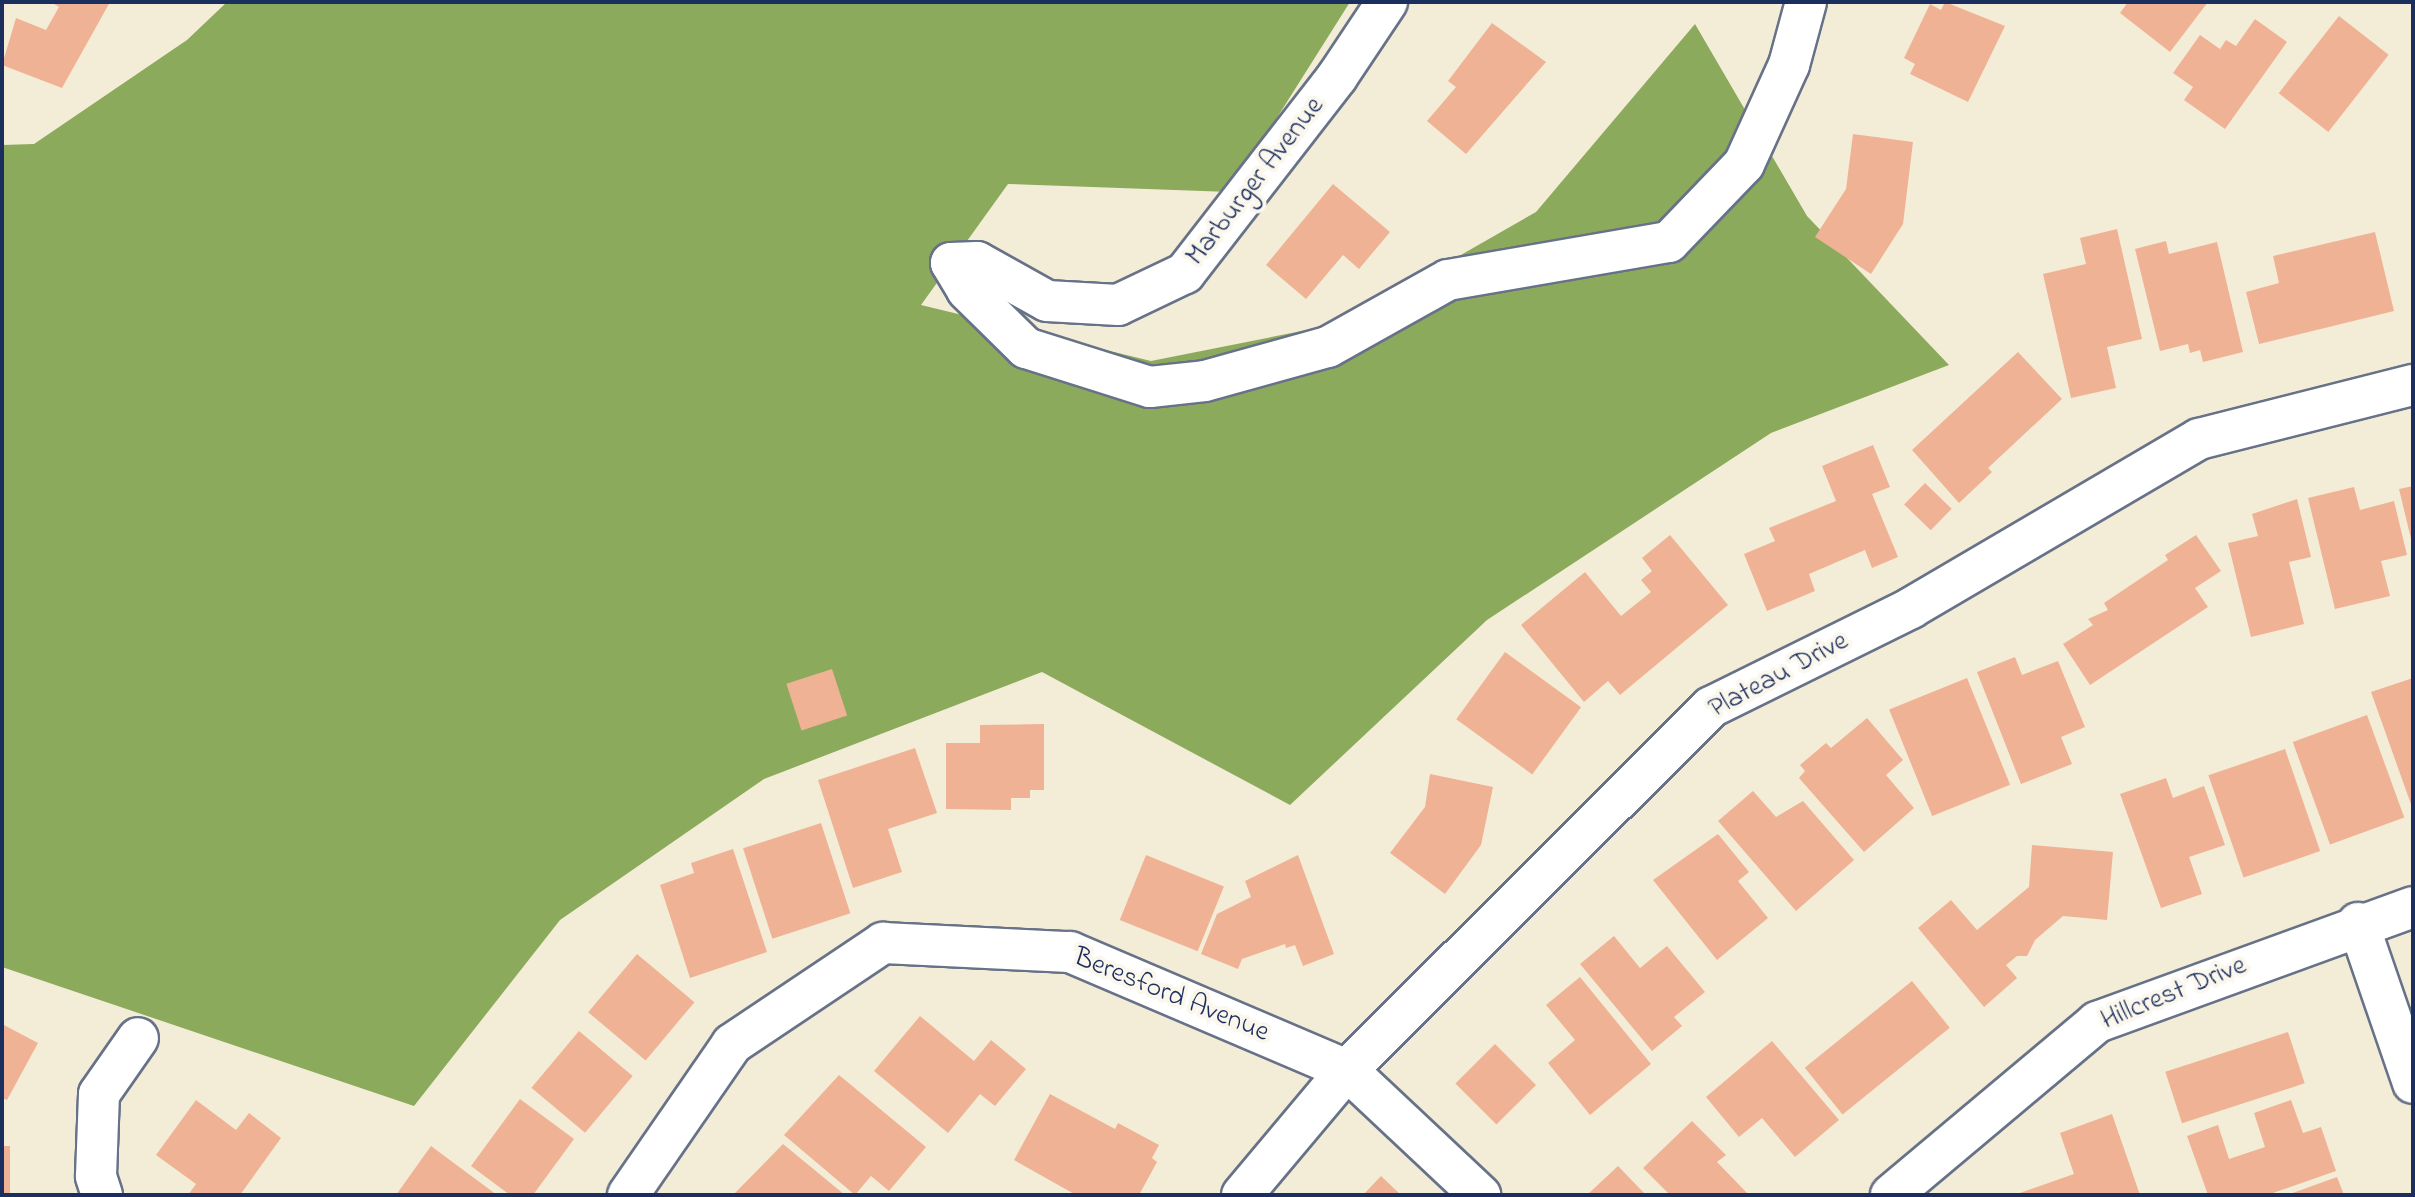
<!DOCTYPE html>
<style>
body{margin:0}
#map{position:relative;width:2415px;height:1197px;overflow:hidden;background:#f3edd7;font-family:"Indie Flower",sans-serif}
div>[style]{position:absolute}
.forest>*{inset:0;background:#8caa5c}
.building>*{inset:0;background:#f0b295;transform-origin:0 0}
.roads{filter:drop-shadow(2px 0 #677288) drop-shadow(-2px 0 #677288) drop-shadow(0 2px #677288) drop-shadow(0 -2px #677288)}
.minor>*{height:40px;margin:-20px;padding:0 20px;transform-origin:20px;border-radius:20px;background:#fff}
span{translate:-50% -50%;white-space:nowrap;text-align:center;line-height:1.15;-webkit-text-stroke:8px #fbf7ec;paint-order:stroke}
.street-label{font-size:28px;color:#1b2f5e}
.frame{position:absolute;inset:0;border:4px solid #1b2f5e;pointer-events:none}
</style>
<div id="map">
<div class="forest">
<i style="clip-path:polygon(227px 2px,1350px 2px,1230px 192px,1008px 184px,921px 305px,1151px 361px,1342px 323px,1536px 212px,1695px 24px,1807px 216px,1949px 365px,1771px 433px,1487px 620px,1290px 805px,1042px 672px,764px 779px,560px 920px,414px 1106px,2px 967px,2px 145px,34px 144px,187px 40px)"></i>
</div>
<div class="building">
<i style="clip-path:polygon(51px 2px,110px 2px,62px 88px,2px 65px,16px 18px,46px 30px,59px 7px)"></i>
<i style="clip-path:polygon(1945px 2px,2005px 26px,1968px 102px,1910px 74px,1915px 64px,1904px 58px,1930px 4px,1941px 10px)"></i>
<i style="clip-path:polygon(2128px 2px,2208px 2px,2170px 52px,2120px 13px)"></i>
<i style="left:2339px;top:16px;width:63px;height:98px;rotate:38deg"></i>
<i style="clip-path:polygon(2255px 19px,2287px 42px,2225px 129px,2184px 100px,2193px 87px,2173px 73px,2200px 35px,2220px 49px,2226px 40px,2236px 46px)"></i>
<i style="clip-path:polygon(1492px 23px,1546px 62px,1466px 154px,1427px 121px,1456px 87px,1448px 81px)"></i>
<i style="clip-path:polygon(1853px 134px,1913px 142px,1903px 224px,1871px 274px,1815px 237px,1846px 189px)"></i>
<i style="clip-path:polygon(1333px 184px,1390px 232px,1359px 269px,1343px 255px,1306px 299px,1266px 265px)"></i>
<i style="clip-path:polygon(2117px 229px,2142px 339px,2107px 347px,2116px 388px,2071px 398px,2043px 274px,2086px 264px,2080px 238px)"></i>
<i style="clip-path:polygon(2375px 232px,2394px 311px,2259px 344px,2246px 292px,2279px 283px,2273px 256px)"></i>
<i style="clip-path:polygon(2166px 241px,2169px 254px,2217px 242px,2243px 352px,2203px 362px,2200px 350px,2190px 353px,2188px 344px,2160px 351px,2135px 249px)"></i>
<i style="clip-path:polygon(2018px 352px,2062px 399px,1988px 468px,1992px 472px,1959px 503px,1912px 450px)"></i>
<i style="clip-path:polygon(1873px 445px,1890px 487px,1872px 494px,1898px 557px,1872px 568px,1865px 550px,1809px 574px,1815px 591px,1767px 611px,1744px 554px,1775px 541px,1769px 528px,1836px 501px,1822px 466px)"></i>
<i style="left:1925px;top:483px;width:37px;height:30px;rotate:44deg"></i>
<i style="clip-path:polygon(2413px 486px,2413px 543px,2412px 543px,2399px 489px)"></i>
<i style="clip-path:polygon(2354px 487px,2360px 510px,2394px 501px,2407px 555px,2381px 561px,2390px 596px,2335px 609px,2308px 498px)"></i>
<i style="clip-path:polygon(2297px 499px,2311px 557px,2289px 562px,2304px 624px,2251px 637px,2228px 543px,2258px 536px,2252px 514px)"></i>
<i style="clip-path:polygon(1670px 535px,1728px 605px,1620px 695px,1608px 681px,1584px 702px,1521px 625px,1585px 572px,1621px 616px,1651px 592px,1641px 580px,1652px 571px,1642px 558px)"></i>
<i style="clip-path:polygon(2196px 535px,2221px 571px,2195px 588px,2208px 607px,2090px 685px,2063px 644px,2093px 625px,2088px 619px,2108px 610px,2104px 603px,2168px 560px,2165px 555px)"></i>
<i style="left:1505px;top:652px;width:94px;height:83px;rotate:36deg"></i>
<i style="clip-path:polygon(2015px 657px,2022px 675px,2058px 661px,2085px 727px,2061px 737px,2072px 764px,2021px 784px,1977px 672px)"></i>
<i style="left:832px;top:669px;width:49px;height:48px;rotate:72deg"></i>
<i style="left:1967px;top:678px;width:115px;height:84px;rotate:68deg"></i>
<i style="clip-path:polygon(2413px 678px,2413px 810px,2371px 692px)"></i>
<i style="left:2367px;top:715px;width:109px;height:79px;rotate:70deg"></i>
<i style="clip-path:polygon(1867px 718px,1903px 760px,1886px 775px,1914px 808px,1864px 852px,1799px 778px,1805px 771px,1800px 765px,1826px 743px,1831px 748px)"></i>
<i style="clip-path:polygon(1044px 724px,1044px 790px,1030px 790px,1030px 798px,1011px 798px,1011px 810px,946px 809px,946px 743px,980px 743px,980px 725px)"></i>
<i style="clip-path:polygon(915px 748px,937px 813px,888px 829px,902px 872px,853px 888px,818px 780px)"></i>
<i style="left:2285px;top:749px;width:108px;height:81px;rotate:71deg"></i>
<i style="clip-path:polygon(1430px 774px,1493px 787px,1481px 845px,1445px 894px,1390px 853px,1425px 807px)"></i>
<i style="clip-path:polygon(2166px 778px,2173px 798px,2204px 786px,2225px 845px,2189px 857px,2202px 894px,2161px 908px,2120px 794px)"></i>
<i style="clip-path:polygon(1753px 791px,1776px 817px,1803px 801px,1854px 860px,1796px 911px,1718px 821px)"></i>
<i style="left:821px;top:823px;width:95px;height:82px;rotate:72deg"></i>
<i style="clip-path:polygon(1718px 834px,1749px 872px,1738px 881px,1768px 918px,1717px 960px,1653px 880px)"></i>
<i style="clip-path:polygon(2032px 845px,2113px 852px,2107px 920px,2063px 916px,2035px 940px,2027px 956px,2017px 956px,2006px 965px,2017px 978px,1984px 1007px,1918px 928px,1951px 900px,1977px 930px,2029px 887px)"></i>
<i style="clip-path:polygon(733px 849px,767px 952px,690px 978px,660px 885px,694px 873px,691px 863px)"></i>
<i style="left:1146px;top:855px;width:84px;height:70px;rotate:22deg"></i>
<i style="clip-path:polygon(1298px 855px,1334px 954px,1303px 966px,1295px 945px,1286px 948px,1285px 944px,1242px 959px,1238px 969px,1201px 954px,1217px 914px,1251px 897px,1245px 881px)"></i>
<i style="clip-path:polygon(1614px 936px,1640px 968px,1667px 946px,1705px 992px,1674px 1017px,1682px 1026px,1652px 1051px,1580px 964px)"></i>
<i style="left:637px;top:954px;width:75px;height:76px;rotate:40deg"></i>
<i style="clip-path:polygon(1580px 977px,1651px 1064px,1590px 1115px,1548px 1063px,1575px 1040px,1546px 1005px)"></i>
<i style="left:1912px;top:981px;width:60px;height:138px;rotate:51deg"></i>
<i style="clip-path:polygon(920px 1016px,974px 1061px,991px 1040px,1026px 1069px,995px 1106px,980px 1094px,948px 1133px,874px 1071px)"></i>
<i style="clip-path:polygon(2px 1024px,38px 1043px,7px 1100px,2px 1098px)"></i>
<i style="left:579px;top:1031px;width:70px;height:74px;rotate:40deg"></i>
<i style="left:2288px;top:1032px;width:54px;height:129px;rotate:72deg"></i>
<i style="clip-path:polygon(1772px 1041px,1839px 1120px,1795px 1157px,1762px 1118px,1739px 1137px,1706px 1097px)"></i>
<i style="left:1495px;top:1044px;width:58px;height:56px;rotate:45deg"></i>
<i style="clip-path:polygon(839px 1075px,926px 1147px,889px 1191px,871px 1176px,855px 1195px,784px 1135px)"></i>
<i style="clip-path:polygon(1050px 1094px,1115px 1129px,1118px 1123px,1159px 1145px,1152px 1158px,1157px 1162px,1139px 1195px,1076px 1195px,1014px 1160px)"></i>
<i style="clip-path:polygon(520px 1099px,574px 1139px,533px 1195px,510px 1195px,471px 1166px)"></i>
<i style="clip-path:polygon(196px 1100px,236px 1130px,249px 1113px,281px 1138px,240px 1195px,188px 1195px,196px 1184px,156px 1155px)"></i>
<i style="clip-path:polygon(2291px 1100px,2303px 1133px,2321px 1127px,2336px 1171px,2267px 1195px,2208px 1195px,2187px 1136px,2218px 1125px,2229px 1159px,2265px 1147px,2254px 1113px)"></i>
<i style="clip-path:polygon(2112px 1114px,2140px 1195px,2014px 1195px,2074px 1174px,2060px 1133px)"></i>
<i style="clip-path:polygon(1692px 1121px,1726px 1155px,1717px 1162px,1749px 1195px,1670px 1195px,1643px 1168px)"></i>
<i style="clip-path:polygon(783px 1144px,845px 1195px,733px 1195px)"></i>
<i style="left:2px;top:1146px;width:8px;height:49px"></i>
<i style="clip-path:polygon(431px 1146px,497px 1195px,396px 1195px)"></i>
<i style="clip-path:polygon(1618px 1166px,1646px 1195px,1587px 1195px)"></i>
<i style="clip-path:polygon(1381px 1176px,1401px 1195px,1363px 1195px)"></i>
<i style="clip-path:polygon(2337px 1177px,2344px 1195px,2287px 1195px)"></i>
</div>
<div class="roads">
<div class="minor">
<i style="left:1387px;top:2px;width:90px;rotate:123.7deg"></i>
<i style="left:1337px;top:77px;width:248px;rotate:127.8deg"></i>
<i style="left:1185px;top:273px;width:74px;rotate:154.5deg"></i>
<i style="left:1118px;top:305px;width:71px;rotate:-176.8deg"></i>
<i style="left:1047px;top:301px;width:80px;rotate:-150.9deg"></i>
<i style="left:977px;top:262px;width:26px;rotate:178deg"></i>
<i style="left:951px;top:263px;width:31px;rotate:59deg"></i>
<i style="left:967px;top:290px;width:83px;rotate:44.5deg"></i>
<i style="left:1026px;top:348px;width:130px;rotate:17.5deg"></i>
<i style="left:1150px;top:387px;width:55px;rotate:-6.2deg"></i>
<i style="left:1205px;top:381px;width:128px;rotate:-15.5deg"></i>
<i style="left:1328px;top:347px;width:137px;rotate:-29.2deg"></i>
<i style="left:1448px;top:280px;width:224px;rotate:-9.8deg"></i>
<i style="left:1669px;top:242px;width:108px;rotate:-46.1deg"></i>
<i style="left:1744px;top:164px;width:109px;rotate:-65.6deg"></i>
<i style="left:1789px;top:65px;width:65px;rotate:-74.9deg"></i>
<i style="left:2358px;top:923px;width:169px;rotate:71deg"></i>
<i style="left:102px;top:1195px;width:20px;rotate:-108deg"></i>
<i style="left:96px;top:1176px;width:82px;rotate:-87.9deg"></i>
<i style="left:99px;top:1094px;width:68px;rotate:-55.1deg"></i>
<i style="left:628px;top:1195px;width:183px;rotate:-55.4deg"></i>
<i style="left:732px;top:1044px;width:182px;rotate:-33.8deg"></i>
<i style="left:883px;top:943px;width:187px;rotate:2.8deg"></i>
<i style="left:1070px;top:952px;width:301px;rotate:23.1deg"></i>
<i style="left:1347px;top:1070px;width:183px;rotate:43.2deg"></i>
<i style="left:1242px;top:1195px;width:163px;rotate:-50deg"></i>
<i style="left:1347px;top:1070px;width:514px;rotate:-44.92deg"></i>
<i style="left:1711px;top:707px;width:223px;rotate:-26.3deg"></i>
<i style="left:1911px;top:608px;width:334px;rotate:-30.4deg"></i>
<i style="left:2199px;top:439px;width:221px;rotate:-14.2deg"></i>
<i style="left:1891px;top:1195px;width:269px;rotate:-40deg"></i>
<i style="left:2097px;top:1022px;width:336px;rotate:-20deg"></i>
</div>
</div>
<div class="street-label">
<span style="left:1256px;top:182px;rotate:-52deg">Marburger Avenue</span>
<span style="left:1779px;top:676px;rotate:-28deg">Plateau Drive</span>
<span style="left:2174px;top:994px;rotate:-22deg">Hillcrest Drive</span>
<span style="left:1171px;top:996px;rotate:22deg">Beresford Avenue</span>
</div>
<div class="frame"></div>
</div>
